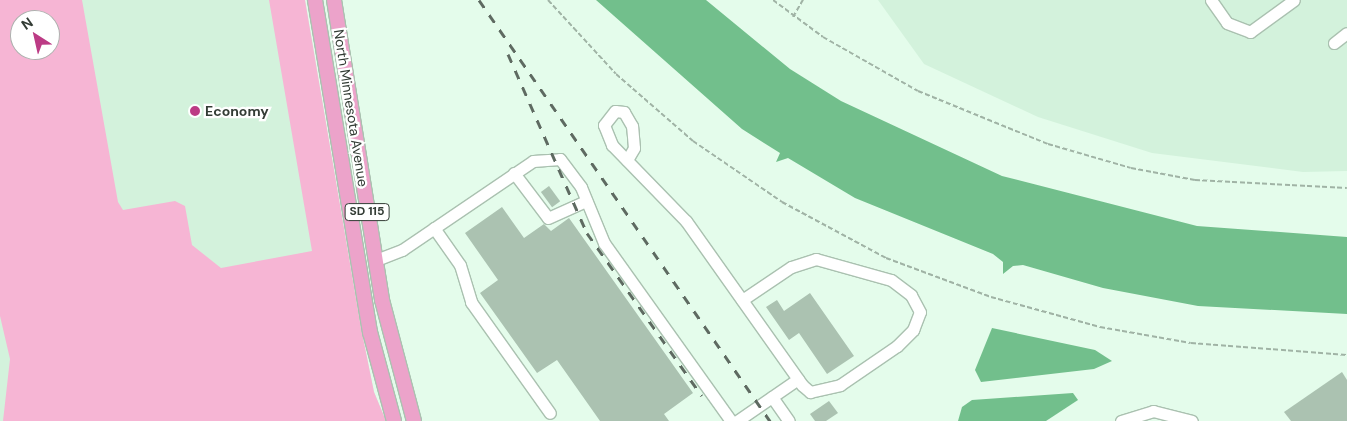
<!DOCTYPE html>
<style>
body{margin:0}
#map{position:relative;width:1347px;height:421px;overflow:hidden;background:#e4fceb;font-family:"DM Sans",sans-serif}
div>[style]{position:absolute}
.built>*{inset:0;background:#d3f2dc}
.green>*{inset:0;background:#f6b5d4}
.water>*{inset:0;background:#72bf8c}
.building>*{inset:0;background:#abc2b1;transform-origin:0 0}
.path>*{height:2px;margin-top:-1px;transform-origin:0;background:repeating-linear-gradient(90deg,#a0b3a5 0 5px,transparent 0 7.5px)}
.roads{filter:drop-shadow(1px 0 #aac1b0) drop-shadow(-1px 0 #aac1b0) drop-shadow(0 1px #aac1b0) drop-shadow(0 -1px #aac1b0)}
.minor>*{height:11px;margin:-5.5px;padding:0 5.5px;transform-origin:5.5px;border-radius:5.5px;background:#fff}
.major>*{height:14px;margin:-7px;padding:0 7px;transform-origin:7px;border-radius:7px;background:#eca3ca}
.rail>*{height:3px;margin-top:-1.5px;transform-origin:0;background:repeating-linear-gradient(90deg,#5e6a61 0 9px,transparent 0 18px)}
.dots>*{width:14px;height:14px;translate:-50% -50%;box-sizing:border-box;border:2px solid #fff;border-radius:50%}
span{translate:-50% -50%;white-space:nowrap;text-align:center;line-height:1.15;-webkit-text-stroke:4.5px #fff;paint-order:stroke}
.shield-label span{padding:1px 4px;background:#fff;border:1px solid;border-radius:4px;-webkit-text-stroke-width:0}
.shield-label{font-size:12px;color:#333c35;font-weight:700}
.street-label{font-size:14px;color:#333c35}
.poi-label{font-size:14px;color:#333c35;font-weight:700}
.left{translate:0 -50%;text-align:left}
.north{position:absolute;left:10px;top:10px;width:50px;height:50px;box-sizing:border-box;background:#fff;border:1px solid #adb1ae;border-radius:50%;rotate:325deg;font-size:14px;font-weight:700;line-height:20px;text-align:center;color:#333c35}
.north::after{content:'';display:block;margin:auto;width:18px;height:22px;background:#bc3b85;clip-path:polygon(50% 0,100% 100%,50% 72%,0 100%)}
</style>
<div id="map">
<div class="built">
<i style="clip-path:polygon(evenodd,0 0,305px 0,361px 328px,374px 392px,386px 421px,0 421px,0 0,20px 20px,50px 20px,50px 50px,20px 50px,20px 20px)"></i>
<i style="clip-path:polygon(878px 0,1347px 0,1347px 171px,1303px 172px,1152px 153px,1038px 117px,924px 64px)"></i>
</div>
<div class="green">
<i style="clip-path:polygon(evenodd,0 0,82px 0,118px 202px,123px 210px,175px 201px,185px 206px,192px 245px,221px 268px,312px 251px,269px 0,305px 0,361px 328px,374px 392px,386px 421px,3px 421px,10px 359px,0 316px,0 0,20px 20px,50px 20px,50px 50px,20px 50px,20px 20px)"></i>
</div>
<div class="water">
<i style="clip-path:polygon(596px 0,706px 0,790px 69px,841px 101px,1002px 176px,1197px 226px,1347px 237px,1347px 314px,1198px 306px,1103px 288px,1023px 265px,1013px 266px,1003px 274px,1003px 262px,993px 254px,855px 198px,788px 158px,776px 162px,780px 153px,742px 129px)"></i>
<i style="clip-path:polygon(992px 328px,1095px 350px,1112px 361px,1094px 369px,981px 382px,975px 370px)"></i>
<i style="clip-path:polygon(1073px 393px,1078px 400px,1046px 421px,958px 421px,962px 407px,972px 400px)"></i>
</div>
<div class="building">
<i style="left:549px;top:186px;width:19px;height:10px;rotate:54deg"></i>
<i style="clip-path:polygon(502px 207px,524px 238px,544px 224px,551px 231px,569px 218px,693px 393px,664px 414px,669px 421px,600px 421px,557px 360px,537px 373px,480px 293px,498px 280px,465px 233px)"></i>
<i style="clip-path:polygon(810px 293px,854px 356px,827px 374px,799px 333px,789px 340px,766px 307px,777px 300px,784px 311px)"></i>
<i style="clip-path:polygon(1342px 372px,1347px 380px,1347px 421px,1291px 421px,1284px 412px)"></i>
<i style="clip-path:polygon(829px 401px,838px 413px,826px 421px,815px 421px,810px 414px)"></i>
</div>
<div class="path">
<i style="left:548px;top:0;width:100px;rotate:47.4deg"></i>
<i style="left:616px;top:74px;width:102px;rotate:41deg"></i>
<i style="left:693px;top:141px;width:108px;rotate:34.4deg"></i>
<i style="left:782px;top:202px;width:118px;rotate:28.3deg"></i>
<i style="left:886px;top:258px;width:112px;rotate:20.4deg"></i>
<i style="left:991px;top:297px;width:113px;rotate:15.4deg"></i>
<i style="left:1100px;top:327px;width:92px;rotate:10deg"></i>
<i style="left:1191px;top:343px;width:156px;rotate:4.4deg"></i>
<i style="left:773px;top:0;width:62px;rotate:36.5deg"></i>
<i style="left:823px;top:37px;width:109px;rotate:29.6deg"></i>
<i style="left:918px;top:91px;width:140px;rotate:22.2deg"></i>
<i style="left:1048px;top:144px;width:86px;rotate:16.1deg"></i>
<i style="left:1131px;top:168px;width:65px;rotate:10.6deg"></i>
<i style="left:1195px;top:180px;width:152px;rotate:3deg"></i>
<i style="left:793px;top:17px;width:20px;rotate:-60deg"></i>
</div>
<div class="roads">
<div class="minor">
<i style="left:1211px;top:0;width:28px;rotate:55deg"></i>
<i style="left:1227px;top:23px;width:25px;rotate:21deg"></i>
<i style="left:1250px;top:32px;width:54px;rotate:-36deg"></i>
<i style="left:1334px;top:43px;width:16px;rotate:-38deg"></i>
<i style="left:627px;top:160px;width:14px;rotate:-60deg"></i>
<i style="left:634px;top:148px;width:22px;rotate:-95deg"></i>
<i style="left:632px;top:126px;width:16px;rotate:-120deg"></i>
<i style="left:624px;top:112px;width:9px;rotate:-174deg"></i>
<i style="left:615px;top:111px;width:18px;rotate:128deg"></i>
<i style="left:604px;top:125px;width:22px;rotate:68deg"></i>
<i style="left:612px;top:145px;width:106px;rotate:45.8deg"></i>
<i style="left:686px;top:221px;width:201px;rotate:54.7deg"></i>
<i style="left:802px;top:385px;width:11px;rotate:41deg"></i>
<i style="left:810px;top:392px;width:31px;rotate:-13deg"></i>
<i style="left:840px;top:385px;width:69px;rotate:-34.4deg"></i>
<i style="left:897px;top:346px;width:23px;rotate:-45deg"></i>
<i style="left:913px;top:330px;width:19px;rotate:-69deg"></i>
<i style="left:920px;top:312px;width:19px;rotate:-118deg"></i>
<i style="left:911px;top:295px;width:25px;rotate:-143deg"></i>
<i style="left:891px;top:280px;width:78px;rotate:-164.4deg"></i>
<i style="left:816px;top:259px;width:26px;rotate:162deg"></i>
<i style="left:791px;top:267px;width:59px;rotate:146deg"></i>
<i style="left:514px;top:173px;width:56px;rotate:52.9deg"></i>
<i style="left:548px;top:218px;width:42px;rotate:-24.1deg"></i>
<i style="left:434px;top:228px;width:45px;rotate:54.9deg"></i>
<i style="left:460px;top:265px;width:39px;rotate:73deg"></i>
<i style="left:471px;top:302px;width:136px;rotate:54.6deg"></i>
<i style="left:376px;top:260px;width:28px;rotate:-21deg"></i>
<i style="left:402px;top:250px;width:158px;rotate:-34.2deg"></i>
<i style="left:533px;top:161px;width:27px;rotate:-4deg"></i>
<i style="left:560px;top:159px;width:35px;rotate:53deg"></i>
<i style="left:581px;top:187px;width:61px;rotate:67.7deg"></i>
<i style="left:604px;top:243px;width:219px;rotate:54.5deg"></i>
<i style="left:772px;top:397px;width:29px;rotate:55deg"></i>
<i style="left:737px;top:421px;width:74px;rotate:-34.5deg"></i>
<i style="left:1121px;top:421px;width:34px;rotate:-17deg"></i>
<i style="left:1153px;top:411px;width:40px;rotate:14.4deg"></i>
</div>
<div class="major">
<i style="left:315px;top:0;width:337px;rotate:80.6deg"></i>
<i style="left:370px;top:332px;width:92px;rotate:74.9deg"></i>
<i style="left:334px;top:0;width:304px;rotate:80.9deg"></i>
<i style="left:382px;top:300px;width:125px;rotate:75.2deg"></i>
</div>
</div>
<div class="rail">
<i style="left:479px;top:0;width:512px;rotate:55.35deg"></i>
<i style="left:508px;top:54px;width:196px;rotate:66.2deg"></i>
<i style="left:587px;top:233px;width:199px;rotate:54.8deg"></i>
</div>
<div class="dots">
<i style="left:195px;top:111px;background:#bc3b85"></i>
</div>
<div class="shield-label">
<span style="left:367px;top:212px">SD 115</span>
</div>
<div class="street-label">
<span style="left:351px;top:108px;rotate:81deg">North Minnesota Avenue</span>
</div>
<div class="poi-label">
<span class="left" style="left:205px;top:111px">Economy</span>
</div>
<div class="north">N</div>
</div>
